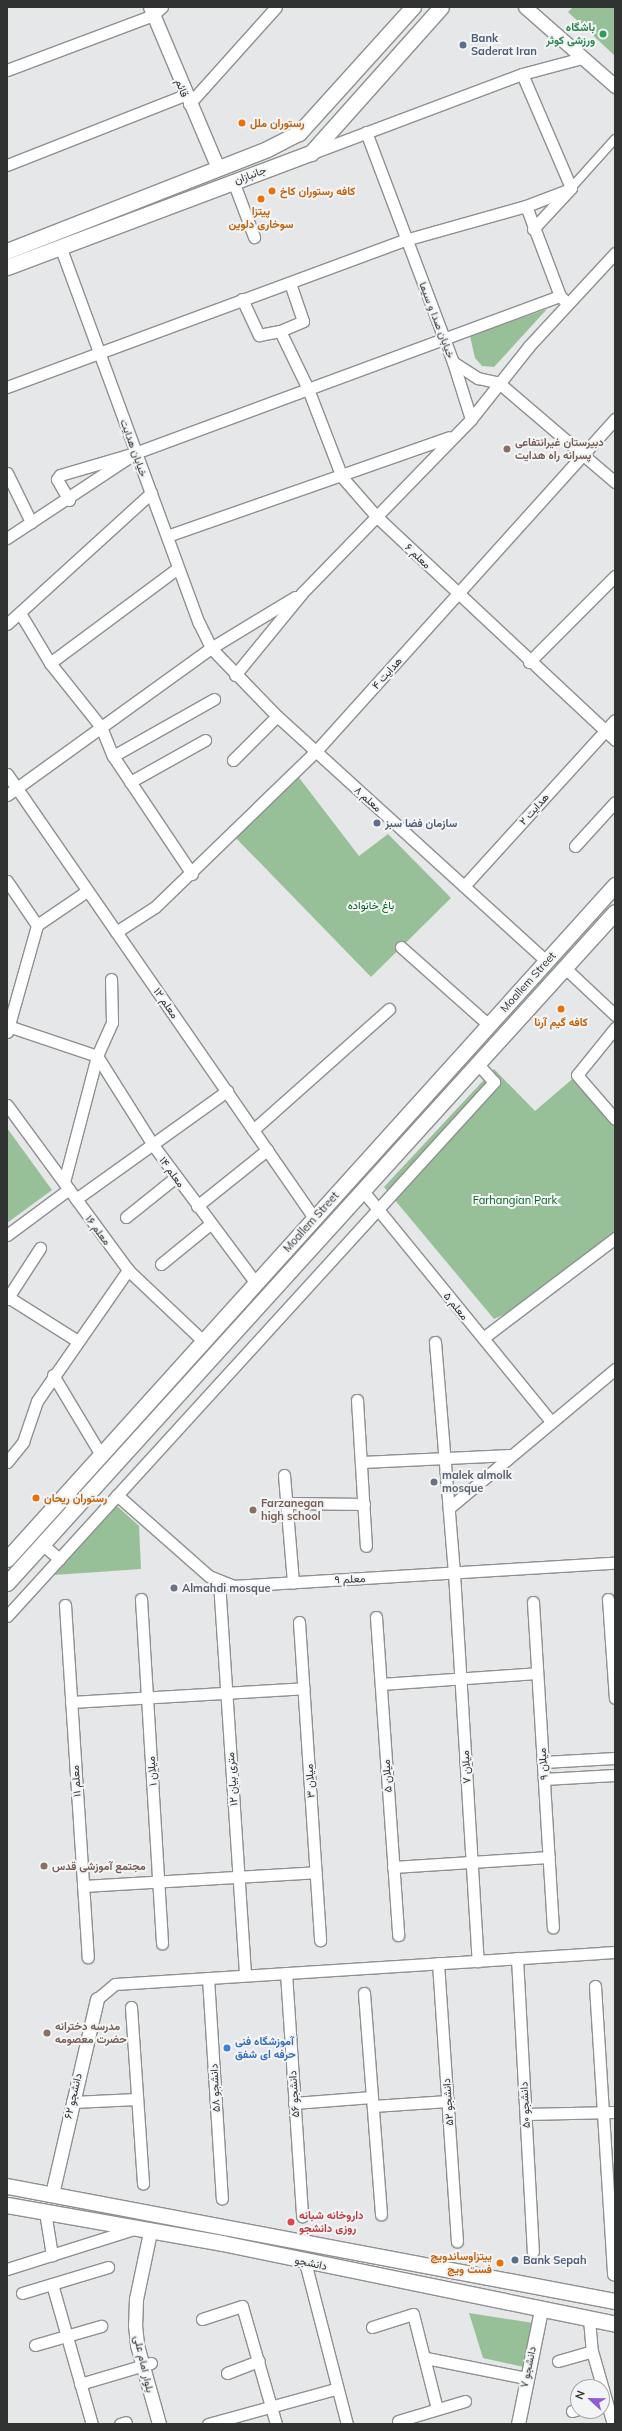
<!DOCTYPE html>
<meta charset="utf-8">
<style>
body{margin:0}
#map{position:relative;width:622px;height:2431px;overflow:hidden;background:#e5e7e8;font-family:Mulish,Vazirmatn,sans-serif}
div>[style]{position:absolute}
.green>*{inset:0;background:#98c098}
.roads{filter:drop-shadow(1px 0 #8e9091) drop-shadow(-1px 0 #8e9091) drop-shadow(0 1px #8e9091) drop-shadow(0 -1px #8e9091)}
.pedestrian>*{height:8px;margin:-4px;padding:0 4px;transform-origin:4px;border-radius:4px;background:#fff}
.minor>*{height:11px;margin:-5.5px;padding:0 5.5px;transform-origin:5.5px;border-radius:5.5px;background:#fff}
.tertiary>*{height:13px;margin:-6.5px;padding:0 6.5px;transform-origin:6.5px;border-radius:6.5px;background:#fff}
.secondary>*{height:15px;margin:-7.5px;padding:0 7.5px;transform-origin:7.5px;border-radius:7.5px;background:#fff}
.dots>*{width:11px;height:11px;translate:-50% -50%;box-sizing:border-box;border:2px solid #f2f4f5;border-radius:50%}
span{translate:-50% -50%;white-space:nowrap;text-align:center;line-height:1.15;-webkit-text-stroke:4px #f2f4f5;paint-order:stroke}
.leisure-label{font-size:11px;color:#27864d;font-weight:700}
.right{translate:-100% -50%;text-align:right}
.service-label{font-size:11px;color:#4e5e75;font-weight:700}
.left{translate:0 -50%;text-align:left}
.street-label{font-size:11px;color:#313232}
.food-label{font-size:11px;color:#c56008;font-weight:700}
.education-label{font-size:11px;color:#785e54;font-weight:700}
.park-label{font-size:11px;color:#01651a}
.worship-label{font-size:11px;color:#5b616d;font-weight:700}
.shop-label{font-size:11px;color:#366cbe;font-weight:700}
.health-label{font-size:11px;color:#be3a42;font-weight:700}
.frame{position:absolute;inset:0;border:8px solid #313232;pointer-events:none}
.north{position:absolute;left:570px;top:2379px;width:40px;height:40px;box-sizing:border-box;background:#f2f4f5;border:1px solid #a5a6a7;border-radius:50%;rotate:292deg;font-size:11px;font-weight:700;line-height:16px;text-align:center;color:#313232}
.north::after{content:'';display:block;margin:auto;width:14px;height:18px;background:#935bd3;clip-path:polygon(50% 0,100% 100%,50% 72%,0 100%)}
</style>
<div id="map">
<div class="green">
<i style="clip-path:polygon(573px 7px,615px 7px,615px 56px,568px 12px)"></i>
<i style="clip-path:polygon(547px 309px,494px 367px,482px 366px,475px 358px,470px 336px)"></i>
<i style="clip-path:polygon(297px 775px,359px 856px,388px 834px,451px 898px,371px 977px,233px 835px)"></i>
<i style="clip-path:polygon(494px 1069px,535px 1111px,577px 1075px,615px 1128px,615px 1238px,538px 1300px,494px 1319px,384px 1187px)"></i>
<i style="clip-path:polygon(7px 1128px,52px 1190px,7px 1223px)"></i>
<i style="clip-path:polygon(117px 1506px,139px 1526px,141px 1569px,54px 1575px)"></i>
<i style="clip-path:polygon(469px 2313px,533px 2323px,524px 2367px,483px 2358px)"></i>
</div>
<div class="roads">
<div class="pedestrian">
<i style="left:571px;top:188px;width:66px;rotate:-48.1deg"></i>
</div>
<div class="minor">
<i style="left:7px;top:70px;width:156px;rotate:-20.6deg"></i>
<i style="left:153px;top:15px;width:12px;rotate:-42deg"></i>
<i style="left:522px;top:74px;width:124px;rotate:66.7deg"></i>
<i style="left:571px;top:188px;width:56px;rotate:132.8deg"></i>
<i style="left:189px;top:104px;width:130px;rotate:-48.1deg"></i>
<i style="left:366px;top:132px;width:246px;rotate:69.3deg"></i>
<i style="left:453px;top:362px;width:30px;rotate:33deg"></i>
<i style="left:478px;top:378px;width:22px;rotate:13deg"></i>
<i style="left:499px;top:383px;width:153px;rotate:40.5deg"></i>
<i style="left:312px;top:153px;width:224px;rotate:-20.6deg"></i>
<i style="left:522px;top:74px;width:62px;rotate:-14.9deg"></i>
<i style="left:7px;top:165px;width:191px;rotate:-21.5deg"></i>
<i style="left:233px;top:181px;width:60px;rotate:69.4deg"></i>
<i style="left:526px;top:206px;width:96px;rotate:69.3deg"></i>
<i style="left:560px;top:296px;width:7px;rotate:45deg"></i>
<i style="left:60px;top:246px;width:402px;rotate:69.8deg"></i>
<i style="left:199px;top:623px;width:28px;rotate:64deg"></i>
<i style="left:211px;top:648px;width:95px;rotate:45.9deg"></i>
<i style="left:277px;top:716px;width:364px;rotate:42.3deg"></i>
<i style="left:242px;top:299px;width:40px;rotate:65deg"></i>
<i style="left:259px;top:335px;width:21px;rotate:-11deg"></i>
<i style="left:280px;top:331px;width:25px;rotate:-23deg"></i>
<i style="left:303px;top:321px;width:40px;rotate:-108.9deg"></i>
<i style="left:280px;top:331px;width:64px;rotate:64.2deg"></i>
<i style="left:308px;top:389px;width:94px;rotate:68.9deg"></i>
<i style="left:342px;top:477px;width:52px;rotate:48.9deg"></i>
<i style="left:376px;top:516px;width:328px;rotate:43.1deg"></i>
<i style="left:453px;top:362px;width:60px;rotate:72.5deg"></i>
<i style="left:7px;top:387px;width:424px;rotate:-20.3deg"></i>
<i style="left:405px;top:240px;width:126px;rotate:-15.7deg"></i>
<i style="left:526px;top:206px;width:45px;rotate:-20.9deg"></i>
<i style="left:7px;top:473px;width:55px;rotate:63.9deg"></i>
<i style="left:69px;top:500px;width:24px;rotate:-120deg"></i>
<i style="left:57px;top:479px;width:5px;rotate:-53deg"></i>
<i style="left:60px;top:475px;width:78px;rotate:-16.3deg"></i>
<i style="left:135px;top:453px;width:453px;rotate:-20.3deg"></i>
<i style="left:167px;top:536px;width:299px;rotate:-19.3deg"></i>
<i style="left:7px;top:538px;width:145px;rotate:-33.5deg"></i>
<i style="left:20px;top:613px;width:58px;rotate:59deg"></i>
<i style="left:50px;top:663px;width:82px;rotate:51.4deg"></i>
<i style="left:101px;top:727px;width:31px;rotate:68deg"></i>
<i style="left:113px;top:756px;width:142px;rotate:56.2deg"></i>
<i style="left:7px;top:624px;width:195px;rotate:-42.3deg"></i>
<i style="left:529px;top:662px;width:122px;rotate:-45deg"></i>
<i style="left:50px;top:663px;width:159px;rotate:-36.6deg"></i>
<i style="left:235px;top:675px;width:106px;rotate:-50.7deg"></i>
<i style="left:302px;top:593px;width:243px;rotate:-45.8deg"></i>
<i style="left:471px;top:419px;width:93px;rotate:-51.5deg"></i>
<i style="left:529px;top:346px;width:127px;rotate:-47.2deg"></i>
<i style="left:113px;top:756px;width:116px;rotate:-29.4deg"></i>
<i style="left:233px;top:760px;width:62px;rotate:-45deg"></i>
<i style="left:7px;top:774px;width:540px;rotate:55.34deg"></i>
<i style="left:130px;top:782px;width:86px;rotate:-29.2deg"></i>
<i style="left:7px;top:795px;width:251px;rotate:-35.8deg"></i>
<i style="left:211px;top:648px;width:98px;rotate:-31.3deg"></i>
<i style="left:575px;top:846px;width:59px;rotate:-47.7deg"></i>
<i style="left:7px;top:881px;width:53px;rotate:55.7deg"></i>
<i style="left:464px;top:886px;width:224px;rotate:-47.7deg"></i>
<i style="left:116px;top:932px;width:46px;rotate:-32.7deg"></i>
<i style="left:155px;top:907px;width:224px;rotate:-44.1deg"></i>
<i style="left:316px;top:751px;width:447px;rotate:-48deg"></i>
<i style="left:401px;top:947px;width:118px;rotate:41.6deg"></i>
<i style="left:565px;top:968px;width:69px;rotate:43.2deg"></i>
<i style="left:8px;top:1026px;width:94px;rotate:18.6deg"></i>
<i style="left:615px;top:1028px;width:60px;rotate:129deg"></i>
<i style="left:577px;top:1075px;width:58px;rotate:49.2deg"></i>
<i style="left:7px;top:1032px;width:111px;rotate:-74.3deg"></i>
<i style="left:37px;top:925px;width:60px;rotate:-34.2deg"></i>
<i style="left:97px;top:1056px;width:105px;rotate:57.8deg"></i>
<i style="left:153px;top:1145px;width:172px;rotate:53.3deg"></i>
<i style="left:7px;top:1105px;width:205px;rotate:53.7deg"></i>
<i style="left:128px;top:1270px;width:103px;rotate:43.4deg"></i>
<i style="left:253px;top:1130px;width:182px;rotate:-41.7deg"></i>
<i style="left:64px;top:1182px;width:130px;rotate:-75.3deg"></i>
<i style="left:97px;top:1056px;width:37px;rotate:-66deg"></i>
<i style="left:112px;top:1022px;width:43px;rotate:-91.3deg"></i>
<i style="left:363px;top:1191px;width:296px;rotate:50.8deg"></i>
<i style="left:76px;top:1199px;width:186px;rotate:-35.6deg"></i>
<i style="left:197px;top:1206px;width:90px;rotate:-38.7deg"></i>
<i style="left:126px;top:1217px;width:64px;rotate:-38.7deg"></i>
<i style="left:7px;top:1235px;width:77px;rotate:-36.6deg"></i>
<i style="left:161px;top:1264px;width:63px;rotate:-39.2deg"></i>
<i style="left:8px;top:1297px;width:80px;rotate:32.3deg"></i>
<i style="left:7px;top:1299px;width:61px;rotate:-57.1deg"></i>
<i style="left:483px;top:1338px;width:166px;rotate:-37.1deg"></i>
<i style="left:435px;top:1342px;width:232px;rotate:85.3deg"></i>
<i style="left:454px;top:1573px;width:389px;rotate:86.5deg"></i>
<i style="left:53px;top:1375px;width:93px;rotate:59deg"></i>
<i style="left:357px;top:1400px;width:146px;rotate:86.5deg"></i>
<i style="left:7px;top:1462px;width:26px;rotate:-51deg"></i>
<i style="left:23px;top:1442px;width:43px;rotate:-71.1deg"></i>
<i style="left:37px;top:1401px;width:160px;rotate:-55.2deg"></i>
<i style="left:362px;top:1462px;width:148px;rotate:-2.7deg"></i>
<i style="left:284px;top:1475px;width:108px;rotate:85.2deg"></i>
<i style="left:117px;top:1495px;width:123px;rotate:41.4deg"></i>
<i style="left:209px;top:1576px;width:27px;rotate:22deg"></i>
<i style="left:234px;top:1586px;width:382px;rotate:-3.5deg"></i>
<i style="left:288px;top:1503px;width:76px;rotate:0.8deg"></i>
<i style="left:449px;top:1508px;width:217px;rotate:-39.9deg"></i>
<i style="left:42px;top:1544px;width:23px;rotate:41deg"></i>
<i style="left:219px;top:1582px;width:394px;rotate:86.2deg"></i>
<i style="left:141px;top:1599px;width:345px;rotate:86.5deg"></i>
<i style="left:608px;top:1599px;width:99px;rotate:86deg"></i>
<i style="left:533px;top:1602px;width:326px;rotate:86.5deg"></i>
<i style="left:65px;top:1605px;width:353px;rotate:86.3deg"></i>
<i style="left:7px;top:1616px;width:723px;rotate:-47.64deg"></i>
<i style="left:494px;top:1082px;width:24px;rotate:-132deg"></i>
<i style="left:376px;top:1617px;width:319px;rotate:86deg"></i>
<i style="left:299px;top:1622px;width:319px;rotate:86.2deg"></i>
<i style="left:381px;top:1684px;width:156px;rotate:-4deg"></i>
<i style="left:71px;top:1702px;width:233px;rotate:-3.4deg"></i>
<i style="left:543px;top:1762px;width:72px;rotate:-3.2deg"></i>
<i style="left:544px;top:1779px;width:71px;rotate:-3.2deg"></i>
<i style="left:393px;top:1867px;width:156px;rotate:-3.7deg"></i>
<i style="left:83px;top:1886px;width:233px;rotate:-3.4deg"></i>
<i style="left:517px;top:1958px;width:294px;rotate:86.9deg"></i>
<i style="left:438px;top:1963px;width:279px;rotate:86.1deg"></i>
<i style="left:286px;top:1973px;width:244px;rotate:86.2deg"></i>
<i style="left:208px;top:1978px;width:221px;rotate:86.4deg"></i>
<i style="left:595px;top:1986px;width:289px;rotate:86.4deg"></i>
<i style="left:364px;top:1993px;width:222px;rotate:85.6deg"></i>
<i style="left:97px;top:1999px;width:23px;rotate:-40deg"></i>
<i style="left:115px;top:1984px;width:501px;rotate:-3.66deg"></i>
<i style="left:131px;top:2007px;width:177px;rotate:86.1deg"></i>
<i style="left:72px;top:2102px;width:65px;rotate:-2.6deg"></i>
<i style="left:294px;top:2103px;width:78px;rotate:-4.4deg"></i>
<i style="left:373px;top:2106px;width:75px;rotate:-3.8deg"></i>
<i style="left:526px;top:2114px;width:89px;rotate:-1.3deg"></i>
<i style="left:45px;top:2212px;width:44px;rotate:80.8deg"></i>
<i style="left:305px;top:2262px;width:167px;rotate:75.5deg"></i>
<i style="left:7px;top:2269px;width:133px;rotate:-17.5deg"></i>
<i style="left:52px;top:2284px;width:146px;rotate:74.1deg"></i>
<i style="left:22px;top:2293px;width:90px;rotate:-16.8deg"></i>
<i style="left:202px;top:2319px;width:42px;rotate:-18deg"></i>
<i style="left:242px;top:2306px;width:123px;rotate:73.9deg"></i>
<i style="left:589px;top:2319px;width:32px;rotate:85deg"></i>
<i style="left:592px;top:2351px;width:76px;rotate:74deg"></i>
<i style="left:372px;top:2327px;width:43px;rotate:-17.6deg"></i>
<i style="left:413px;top:2314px;width:98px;rotate:75.8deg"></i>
<i style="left:35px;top:2345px;width:69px;rotate:-16.1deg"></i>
<i style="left:426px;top:2358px;width:102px;rotate:11.3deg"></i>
<i style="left:558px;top:2361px;width:35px;rotate:-16deg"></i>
<i style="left:227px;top:2373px;width:34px;rotate:-21deg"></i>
<i style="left:80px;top:2384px;width:74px;rotate:-16.5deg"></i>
<i style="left:572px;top:2411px;width:6px;rotate:-18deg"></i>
<i style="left:398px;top:2421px;width:70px;rotate:-16.6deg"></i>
<i style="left:120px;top:2424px;width:6px;rotate:-18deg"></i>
<i style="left:208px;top:2424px;width:132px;rotate:-15.4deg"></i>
</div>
<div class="tertiary">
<i style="left:150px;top:7px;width:175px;rotate:67.1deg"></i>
<i style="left:525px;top:7px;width:120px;rotate:41.3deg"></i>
<i style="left:52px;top:2194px;width:200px;rotate:-77deg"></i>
<i style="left:150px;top:2232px;width:68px;rotate:101.8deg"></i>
<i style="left:136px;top:2299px;width:26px;rotate:92deg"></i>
<i style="left:135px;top:2325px;width:20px;rotate:84deg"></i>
<i style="left:137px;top:2345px;width:82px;rotate:74.4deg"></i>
<i style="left:518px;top:2424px;width:116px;rotate:-78.6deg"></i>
</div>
<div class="secondary">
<i style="left:7px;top:251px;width:279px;rotate:-21.4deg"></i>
<i style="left:267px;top:149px;width:36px;rotate:-27deg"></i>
<i style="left:299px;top:133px;width:170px;rotate:-47.9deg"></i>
<i style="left:7px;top:267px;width:325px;rotate:-20.6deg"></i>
<i style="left:311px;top:153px;width:195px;rotate:-48.3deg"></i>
<i style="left:7px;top:1559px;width:908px;rotate:-47.95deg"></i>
<i style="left:7px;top:1583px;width:905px;rotate:-47.82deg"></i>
<i style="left:7px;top:2186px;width:619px;rotate:10.71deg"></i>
<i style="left:7px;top:2205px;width:218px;rotate:10deg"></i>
<i style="left:222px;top:2243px;width:401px;rotate:11.6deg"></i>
</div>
</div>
<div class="dots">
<i style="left:603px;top:34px;background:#2e9e5b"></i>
<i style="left:463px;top:45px;background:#5c6f8a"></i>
<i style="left:242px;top:123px;background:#e8710a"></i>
<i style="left:272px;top:191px;background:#e8710a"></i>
<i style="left:261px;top:199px;background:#e8710a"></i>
<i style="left:507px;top:449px;background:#8d6e63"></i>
<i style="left:377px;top:823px;background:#5c6f8a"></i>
<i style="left:561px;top:1009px;background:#e8710a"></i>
<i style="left:434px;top:1482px;background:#6b7280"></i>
<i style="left:36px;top:1498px;background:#e8710a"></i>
<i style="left:253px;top:1510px;background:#8d6e63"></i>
<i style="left:174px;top:1588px;background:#6b7280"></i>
<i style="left:44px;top:1866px;background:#8d6e63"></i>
<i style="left:47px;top:2033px;background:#8d6e63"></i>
<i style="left:227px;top:2048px;background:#3f7fe0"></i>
<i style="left:291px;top:2222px;background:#e0444e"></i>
<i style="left:515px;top:2260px;background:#5c6f8a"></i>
<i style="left:500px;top:2263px;background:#e8710a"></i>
</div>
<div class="leisure-label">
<span class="right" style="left:595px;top:34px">باشگاه<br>ورزشی کوثر</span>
</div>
<div class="service-label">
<span class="left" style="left:471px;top:45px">Bank<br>Saderat Iran</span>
<span class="left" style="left:385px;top:823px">سازمان فضا سبز</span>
<span class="left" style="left:523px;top:2260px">Bank Sepah</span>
</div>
<div class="street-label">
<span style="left:182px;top:88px;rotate:68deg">قائم</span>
<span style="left:250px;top:175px;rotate:-20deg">جانبازان</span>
<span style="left:437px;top:320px;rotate:69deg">خیابان صدا و سیما</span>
<span style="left:134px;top:448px;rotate:70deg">خیابان هدایت</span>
<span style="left:418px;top:556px;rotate:44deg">معلم ۶</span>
<span style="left:387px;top:673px;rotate:-48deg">هدایت ۴</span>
<span style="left:368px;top:799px;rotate:42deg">معلم ۸</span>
<span style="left:534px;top:809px;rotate:-48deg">هدایت ۲</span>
<span style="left:528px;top:982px;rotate:-48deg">Moallem Street</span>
<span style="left:166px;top:1003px;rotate:55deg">معلم ۱۲</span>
<span style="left:172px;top:1172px;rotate:54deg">معلم ۱۴</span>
<span style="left:311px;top:1222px;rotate:-48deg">Moallem Street</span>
<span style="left:98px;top:1230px;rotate:53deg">معلم ۱۶</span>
<span style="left:456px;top:1306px;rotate:51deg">معلم ۵</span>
<span style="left:350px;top:1579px;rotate:-3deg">معلم ۹</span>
<span style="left:543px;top:1764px;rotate:-94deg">میلان ۹</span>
<span style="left:466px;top:1767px;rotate:-93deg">میلان ۷</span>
<span style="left:152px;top:1771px;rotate:-94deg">میلان ۱</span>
<span style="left:387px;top:1776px;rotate:-94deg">میلان ۵</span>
<span style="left:232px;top:1779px;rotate:-94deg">۱۲ متری بیان</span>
<span style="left:76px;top:1781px;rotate:-94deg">معلم ۱۱</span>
<span style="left:310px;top:1781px;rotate:-94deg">میلان ۳</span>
<span style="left:215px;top:2088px;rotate:-93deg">دانشجو ۵۸</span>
<span style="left:294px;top:2094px;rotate:-94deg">دانشجو ۵۶</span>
<span style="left:73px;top:2096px;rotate:-77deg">دانشجو ۶۲</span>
<span style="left:448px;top:2102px;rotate:-94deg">دانشجو ۵۲</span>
<span style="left:525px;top:2105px;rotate:-93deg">دانشجو ۵۰</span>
<span style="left:311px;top:2263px;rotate:12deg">دانشجو</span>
<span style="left:144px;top:2364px;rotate:77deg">بلوار امام علی</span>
<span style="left:528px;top:2367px;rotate:-78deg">دانشجو ۷</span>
</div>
<div class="food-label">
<span class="left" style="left:250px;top:123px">رستوران ملل</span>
<span class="left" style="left:280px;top:191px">کافه رستوران کاخ</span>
<span style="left:261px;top:218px">پیتزا<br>سوخاری دلوین</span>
<span style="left:561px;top:1022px">کافه گیم آرنا</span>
<span class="left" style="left:44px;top:1498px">رستوران ریحان</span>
<span class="right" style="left:492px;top:2263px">پیتزاوساندویچ<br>فست ویچ</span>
</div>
<div class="education-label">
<span class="left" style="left:515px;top:449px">دبیرستان غیرانتفاعی<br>پسرانه راه هدایت</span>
<span class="left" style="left:261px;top:1510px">Farzanegan<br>high school</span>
<span class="left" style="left:52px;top:1866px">مجتمع آموزشی قدس</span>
<span class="left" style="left:55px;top:2033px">مدرسه دخترانه<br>حضرت معصومه</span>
</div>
<div class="park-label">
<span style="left:371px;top:905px">باغ خانواده</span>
<span style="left:515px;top:1200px">Farhangian Park</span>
</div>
<div class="worship-label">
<span class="left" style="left:442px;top:1482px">malek almolk<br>mosque</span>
<span class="left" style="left:182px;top:1588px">Almahdi mosque</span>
</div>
<div class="shop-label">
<span class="left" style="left:235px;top:2048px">آموزشگاه فنی<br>حرفه ای شفق</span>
</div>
<div class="health-label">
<span class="left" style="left:299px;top:2222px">داروخانه شبانه<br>روزی دانشجو</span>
</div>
<div class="frame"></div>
<div class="north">N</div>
</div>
